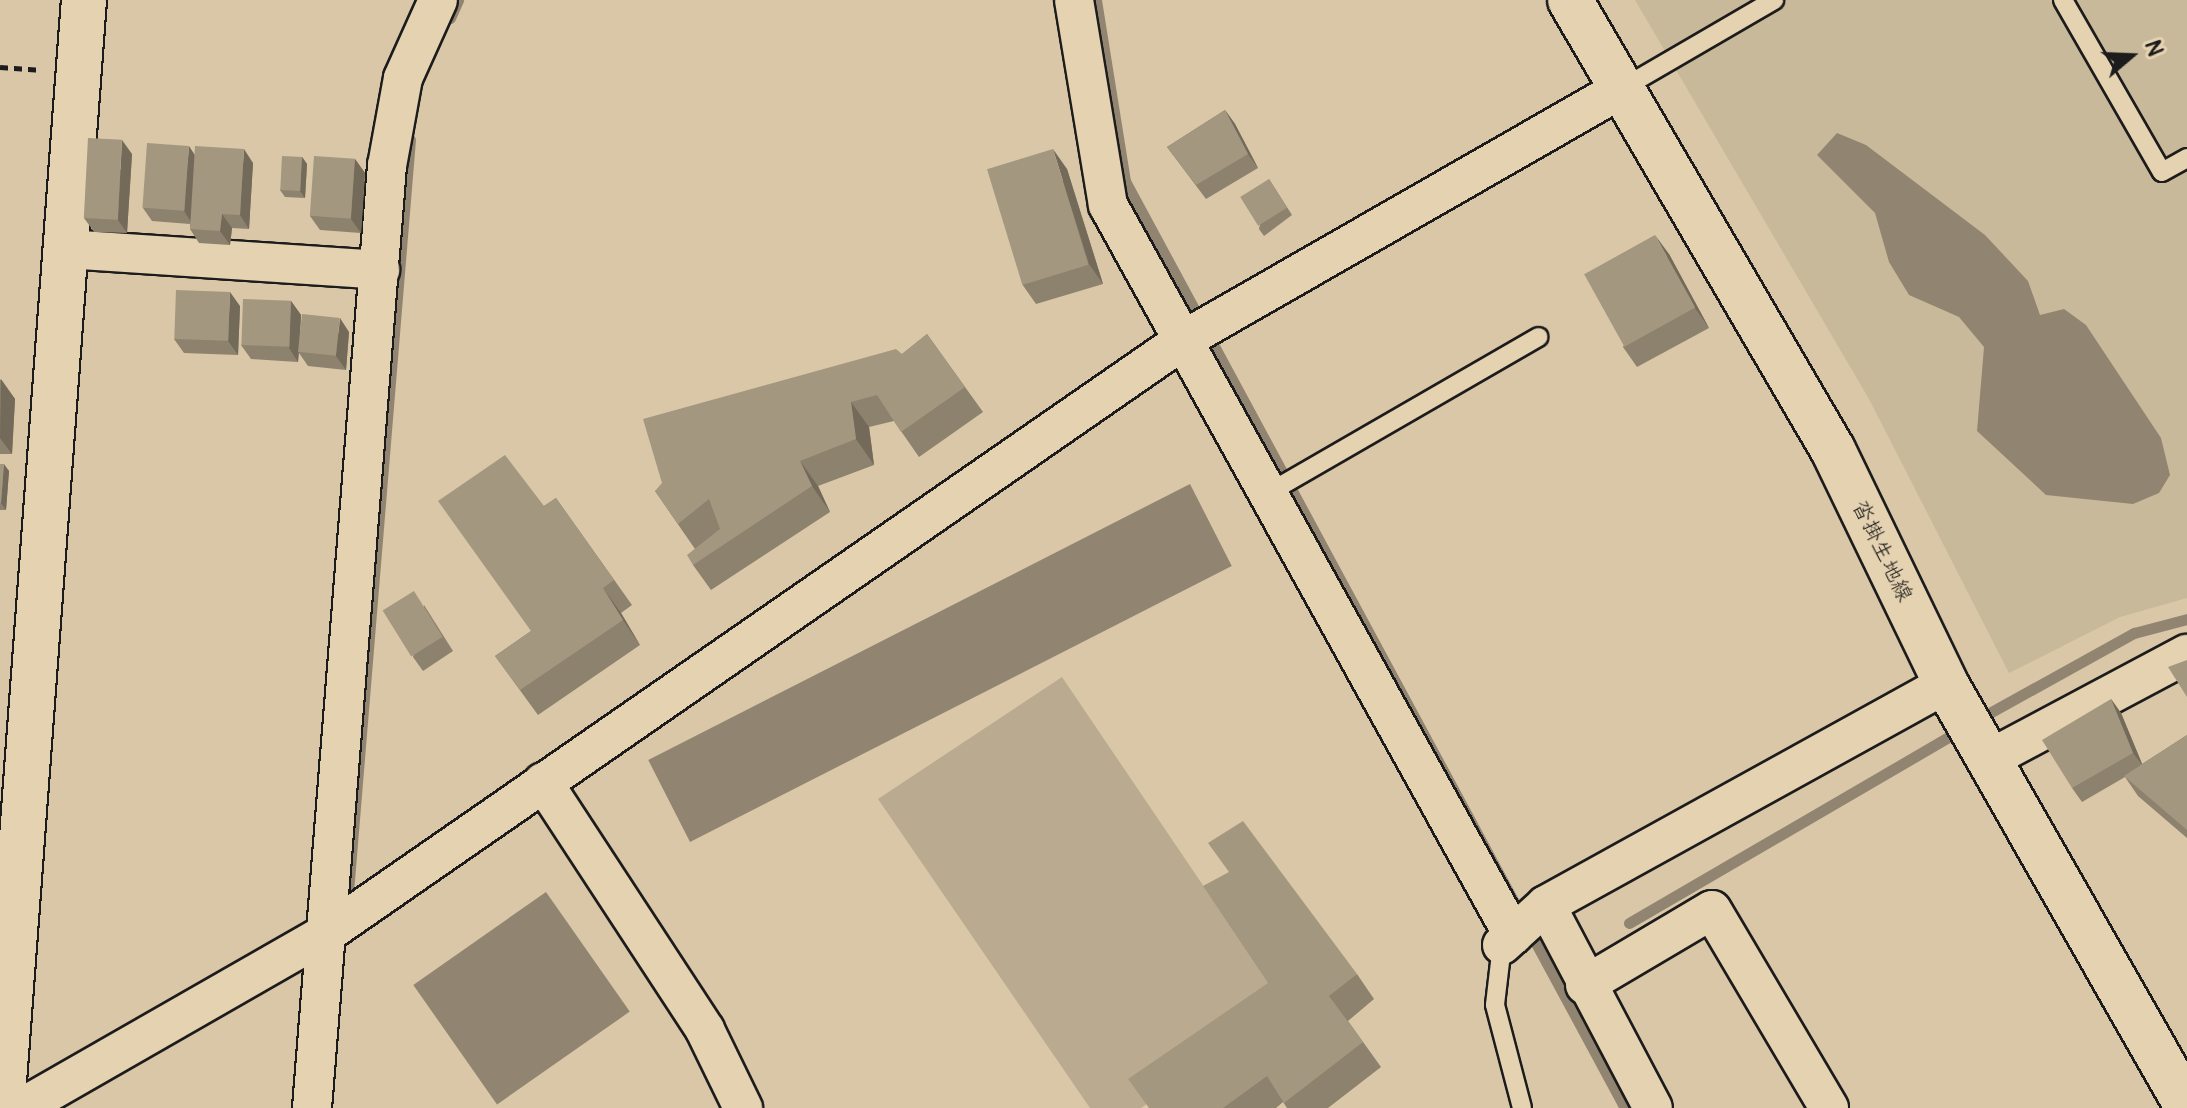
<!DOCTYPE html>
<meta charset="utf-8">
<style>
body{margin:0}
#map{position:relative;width:2187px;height:1108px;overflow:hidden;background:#d9c7a7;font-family:Pangolin,"Klee One",sans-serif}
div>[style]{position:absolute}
.built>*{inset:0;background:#c9b99b}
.green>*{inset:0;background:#baab90}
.water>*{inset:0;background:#918572;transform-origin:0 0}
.stream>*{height:11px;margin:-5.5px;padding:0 5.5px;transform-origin:5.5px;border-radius:5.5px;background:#918572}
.path>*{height:5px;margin-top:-2.5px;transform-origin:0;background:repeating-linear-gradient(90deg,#1c1c1c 0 8px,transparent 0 14px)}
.roads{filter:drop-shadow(2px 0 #1c1c1c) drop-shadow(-2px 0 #1c1c1c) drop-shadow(0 2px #1c1c1c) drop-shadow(0 -2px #1c1c1c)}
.lane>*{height:18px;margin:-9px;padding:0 9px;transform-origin:9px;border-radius:9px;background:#e5d2b0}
.street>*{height:38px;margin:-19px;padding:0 19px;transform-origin:19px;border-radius:19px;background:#e5d2b0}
.secondary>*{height:44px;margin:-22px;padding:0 22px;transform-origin:22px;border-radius:22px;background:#e5d2b0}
.wall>*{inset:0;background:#8d826e}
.shaded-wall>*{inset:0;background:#736a5a}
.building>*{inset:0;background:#a49780;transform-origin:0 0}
span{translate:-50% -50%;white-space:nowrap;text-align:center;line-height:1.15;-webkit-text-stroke:7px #e5d2b0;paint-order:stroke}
.street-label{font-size:22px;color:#1c1c1c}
.north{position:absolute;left:2091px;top:16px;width:80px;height:80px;-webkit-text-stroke:6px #e5d2b0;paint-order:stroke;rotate:71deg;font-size:22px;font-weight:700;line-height:32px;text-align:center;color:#1c1c1c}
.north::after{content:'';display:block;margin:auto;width:28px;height:36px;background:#1c1c1c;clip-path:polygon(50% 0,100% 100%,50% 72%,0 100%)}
</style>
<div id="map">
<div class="built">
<i style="clip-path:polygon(1635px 0,2187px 0,2187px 598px,2120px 617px,2009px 673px,1869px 399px)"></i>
</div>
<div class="green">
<i style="clip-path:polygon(1062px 677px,1286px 1008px,1141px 1108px,1090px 1108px,878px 799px)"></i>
</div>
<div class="water">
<i style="clip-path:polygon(1837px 133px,1866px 145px,1985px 235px,2028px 281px,2040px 315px,2064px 309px,2086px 325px,2161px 438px,2170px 475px,2159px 493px,2133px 504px,2046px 495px,1977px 431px,1984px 347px,1959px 317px,1909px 295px,1889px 262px,1875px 213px,1817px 155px)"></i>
<i style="left:1190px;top:484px;width:92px;height:608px;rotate:63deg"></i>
<i style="left:546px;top:892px;width:146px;height:162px;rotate:55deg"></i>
</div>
<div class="stream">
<i style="left:1096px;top:0;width:183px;rotate:80.9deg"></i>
<i style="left:1125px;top:181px;width:1053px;rotate:61.66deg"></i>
<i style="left:450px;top:18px;width:20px;rotate:-66deg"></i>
<i style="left:1975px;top:721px;width:182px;rotate:-29deg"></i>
<i style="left:2134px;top:633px;width:55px;rotate:-14.8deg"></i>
<i style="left:347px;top:904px;width:767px;rotate:-85.29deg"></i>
<i style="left:1629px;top:923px;width:383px;rotate:-30.2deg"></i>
</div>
<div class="path">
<i style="left:0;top:67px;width:39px;rotate:4deg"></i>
</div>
<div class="roads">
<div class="lane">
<i style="left:2063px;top:0;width:198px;rotate:60.1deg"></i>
<i style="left:2162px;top:172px;width:29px;rotate:-29deg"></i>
<i style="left:1623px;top:88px;width:175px;rotate:-30.2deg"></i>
<i style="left:1270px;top:492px;width:310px;rotate:-30deg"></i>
<i style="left:1502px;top:945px;width:60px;rotate:96.7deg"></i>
<i style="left:1495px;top:1005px;width:106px;rotate:75.3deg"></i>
</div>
<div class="street">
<i style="left:1074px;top:0;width:208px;rotate:80.6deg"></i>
<i style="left:1108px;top:205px;width:835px;rotate:60.98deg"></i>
<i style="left:66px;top:249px;width:315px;rotate:3.8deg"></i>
<i style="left:1991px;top:758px;width:222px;rotate:-28deg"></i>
<i style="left:543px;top:782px;width:296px;rotate:56.8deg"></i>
<i style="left:705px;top:1030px;width:87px;rotate:64deg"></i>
<i style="left:1546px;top:905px;width:229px;rotate:62.2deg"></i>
<i style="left:1502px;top:945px;width:59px;rotate:-42.3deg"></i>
<i style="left:1546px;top:905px;width:457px;rotate:-28.9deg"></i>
<i style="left:1585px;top:985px;width:147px;rotate:-30.6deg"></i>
<i style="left:1712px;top:910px;width:230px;rotate:59.4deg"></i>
<i style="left:21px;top:1108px;width:353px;rotate:-29.8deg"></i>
<i style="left:327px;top:933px;width:1044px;rotate:-34.7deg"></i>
<i style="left:1185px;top:339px;width:505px;rotate:-29.82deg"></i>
<i style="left:312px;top:1108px;width:945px;rotate:-85.45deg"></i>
<i style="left:387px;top:166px;width:89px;rotate:-79.7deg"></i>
<i style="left:403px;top:78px;width:85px;rotate:-65.8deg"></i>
</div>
<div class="secondary">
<i style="left:1570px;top:0;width:521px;rotate:59.7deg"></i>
<i style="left:1833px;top:450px;width:260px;rotate:64.2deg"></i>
<i style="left:1946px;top:684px;width:486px;rotate:60.3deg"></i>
<i style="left:2px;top:1108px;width:1111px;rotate:-85.77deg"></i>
</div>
</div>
<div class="wall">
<i style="clip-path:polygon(1225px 110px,1235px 124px,1258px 168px,1206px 199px,1167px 147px)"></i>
<i style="clip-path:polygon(132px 154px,127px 233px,94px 232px,84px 218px)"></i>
<i style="clip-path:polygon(195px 155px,253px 163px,249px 229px,232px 228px,230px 245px,199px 243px,190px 229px,190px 224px,152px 221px,143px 208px)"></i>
<i style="clip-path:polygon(302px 157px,307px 164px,305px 198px,285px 197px,280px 190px)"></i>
<i style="clip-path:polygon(355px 159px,365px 173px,361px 233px,320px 230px,310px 216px)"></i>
<i style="clip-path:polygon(1067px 169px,1103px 284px,1036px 304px,1022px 284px)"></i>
<i style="clip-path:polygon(1269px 179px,1292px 215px,1264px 236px,1259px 229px)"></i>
<i style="clip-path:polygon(1669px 254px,1709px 328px,1637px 367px,1623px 347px)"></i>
<i style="clip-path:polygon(291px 301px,301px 315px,300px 336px,349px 332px,346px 370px,308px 366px,299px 353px,298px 362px,251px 359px,241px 345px)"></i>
<i style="clip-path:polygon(240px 306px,238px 355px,184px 353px,174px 339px)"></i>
<i style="clip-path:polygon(927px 334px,983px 412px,919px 457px,894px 421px,869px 427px,874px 465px,818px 486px,830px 512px,711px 590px,693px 565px,695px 549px,655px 491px,902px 354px)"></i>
<i style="clip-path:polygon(0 379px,15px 399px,12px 454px,0 454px)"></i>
<i style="clip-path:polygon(0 464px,9px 471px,6px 510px,0 510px)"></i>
<i style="clip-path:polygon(556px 498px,632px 605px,621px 613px,640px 645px,538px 715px,495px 656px,531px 631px,544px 506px)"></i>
<i style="clip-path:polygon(424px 605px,453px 651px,423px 671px,413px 657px)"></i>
<i style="clip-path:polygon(2111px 699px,2121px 713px,2142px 764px,2187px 735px,2187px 838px,2138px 796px,2125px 777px,2082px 802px,2072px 788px)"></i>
<i style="clip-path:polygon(1357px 974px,1374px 999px,1348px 1021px,1381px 1067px,1328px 1108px,1287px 1108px,1283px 1102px,1276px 1108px,1149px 1108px)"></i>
</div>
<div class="shaded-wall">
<i style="clip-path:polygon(1225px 110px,1235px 124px,1258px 168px,1248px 154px)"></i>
<i style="clip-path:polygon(122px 140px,132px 154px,127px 233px,118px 220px)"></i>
<i style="clip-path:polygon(189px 146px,198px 160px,193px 225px,184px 211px)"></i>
<i style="clip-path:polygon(244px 149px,253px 163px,249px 229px,240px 215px)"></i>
<i style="clip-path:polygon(1053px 149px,1067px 169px,1103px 284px,1089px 264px)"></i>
<i style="clip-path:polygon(302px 157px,307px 164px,305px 198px,300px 191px)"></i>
<i style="clip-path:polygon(355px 159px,365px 173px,361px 233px,351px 219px)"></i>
<i style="clip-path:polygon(222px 214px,232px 228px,230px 245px,220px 231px)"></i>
<i style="clip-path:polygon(1655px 235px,1669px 254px,1709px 328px,1695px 308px)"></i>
<i style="clip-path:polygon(230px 292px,240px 306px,238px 355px,228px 341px)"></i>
<i style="clip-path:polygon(291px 301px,301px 315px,298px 362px,289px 348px)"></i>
<i style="clip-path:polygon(340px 318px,349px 332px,346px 370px,336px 356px)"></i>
<i style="clip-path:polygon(1px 379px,15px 399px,12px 454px,0 438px)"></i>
<i style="clip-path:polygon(851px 402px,869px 427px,874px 465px,856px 439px)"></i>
<i style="clip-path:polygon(800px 461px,818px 486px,830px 512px,812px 486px)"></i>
<i style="clip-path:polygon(4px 464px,9px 471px,6px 510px,1px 503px)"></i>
<i style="clip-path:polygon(603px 588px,621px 613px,640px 645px,623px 620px)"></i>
<i style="clip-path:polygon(2111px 699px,2121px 713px,2143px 766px,2133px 753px)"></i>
</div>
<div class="building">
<i style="clip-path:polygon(1225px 110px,1248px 154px,1196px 185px,1167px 147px)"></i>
<i style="left:88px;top:138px;width:34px;height:80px;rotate:3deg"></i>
<i style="left:147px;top:143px;width:42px;height:65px;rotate:4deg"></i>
<i style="clip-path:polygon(195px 146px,244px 149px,240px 215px,222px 214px,220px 231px,190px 229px)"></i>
<i style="left:1053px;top:149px;width:121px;height:69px;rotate:73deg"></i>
<i style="left:282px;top:156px;width:20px;height:34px;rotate:3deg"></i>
<i style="left:314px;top:156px;width:41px;height:60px;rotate:4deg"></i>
<i style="left:1269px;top:179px;width:34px;height:34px;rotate:58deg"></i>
<i style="left:1655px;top:235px;width:83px;height:81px;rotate:61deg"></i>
<i style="left:176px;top:290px;width:54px;height:49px;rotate:2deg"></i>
<i style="left:243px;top:299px;width:48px;height:46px;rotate:2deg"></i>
<i style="left:302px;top:314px;width:38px;height:38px;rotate:6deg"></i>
<i style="clip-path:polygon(927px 334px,965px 387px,901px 432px,877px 395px,851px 402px,856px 439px,800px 461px,812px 486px,693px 565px,687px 555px,720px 529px,709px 499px,678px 524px,655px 491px,662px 483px,643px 419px,896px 349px,902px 354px)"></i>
<i style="clip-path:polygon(505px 455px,544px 506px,556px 498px,614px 580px,603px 588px,623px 620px,520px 690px,495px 656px,531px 631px,438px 501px)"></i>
<i style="clip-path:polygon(0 464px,4px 464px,1px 503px,0 503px)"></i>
<i style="left:414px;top:591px;width:54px;height:37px;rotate:58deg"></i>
<i style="clip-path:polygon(2187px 660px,2187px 697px,2168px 667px)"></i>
<i style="clip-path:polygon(2111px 699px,2133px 753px,2072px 788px,2042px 740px)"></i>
<i style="clip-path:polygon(2187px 735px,2187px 830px,2124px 776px)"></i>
<i style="clip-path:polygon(1243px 821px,1357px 974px,1329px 996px,1363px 1042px,1284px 1103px,1267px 1076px,1223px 1108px,1149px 1108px,1128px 1079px,1268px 983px,1203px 886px,1229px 872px,1208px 843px)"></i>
</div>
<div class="street-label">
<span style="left:1882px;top:551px;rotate:64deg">沓掛生地線</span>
</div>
<div class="north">N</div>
</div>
